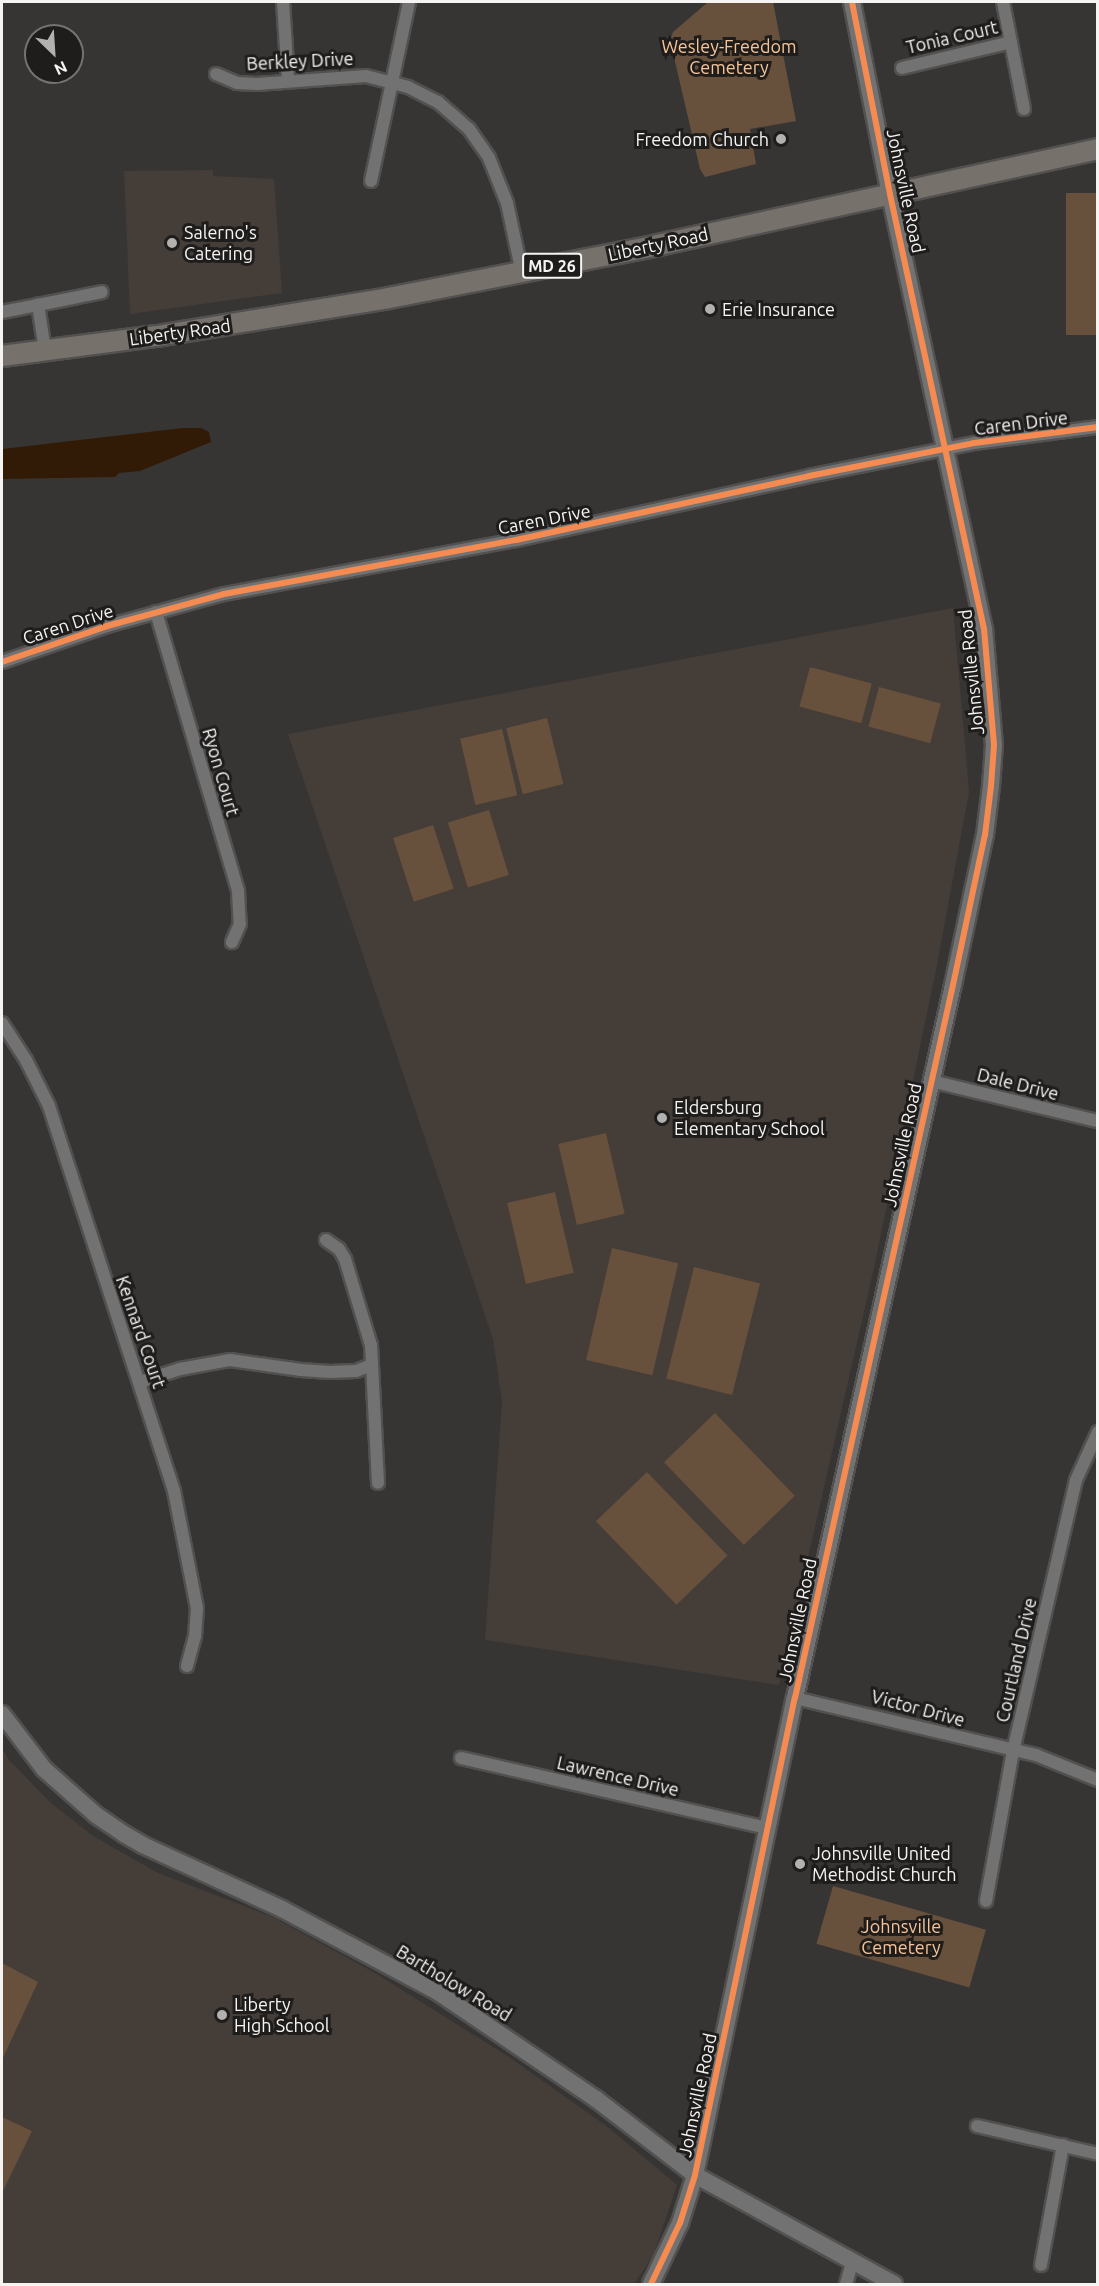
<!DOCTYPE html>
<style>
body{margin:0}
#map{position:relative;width:1099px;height:2286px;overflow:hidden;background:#373534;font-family:Ubuntu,sans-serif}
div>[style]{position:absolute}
.built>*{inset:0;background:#453d38}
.green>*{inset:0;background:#67503c;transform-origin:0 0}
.water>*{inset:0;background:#311b06}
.roads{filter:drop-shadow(2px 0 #525150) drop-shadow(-2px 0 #525150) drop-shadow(0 2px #525150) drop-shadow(0 -2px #525150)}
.street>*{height:12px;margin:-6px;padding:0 6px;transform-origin:6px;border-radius:6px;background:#737272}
.secondary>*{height:16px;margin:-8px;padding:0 8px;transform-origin:8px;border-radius:8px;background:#737272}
.primary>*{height:20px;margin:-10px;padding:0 10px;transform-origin:10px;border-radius:10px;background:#77716c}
.cycleway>*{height:6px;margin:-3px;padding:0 3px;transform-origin:3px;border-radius:3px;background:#f68b52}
.dots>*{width:16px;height:16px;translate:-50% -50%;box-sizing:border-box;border:3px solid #1e1d1c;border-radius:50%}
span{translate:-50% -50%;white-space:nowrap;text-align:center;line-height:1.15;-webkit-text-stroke:6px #1e1d1c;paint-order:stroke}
.shield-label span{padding:2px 4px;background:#1e1d1c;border:2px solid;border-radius:4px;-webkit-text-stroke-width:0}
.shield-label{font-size:16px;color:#f6f4f3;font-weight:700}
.street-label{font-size:18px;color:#f6f4f3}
.park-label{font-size:18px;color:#f8c497}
.poi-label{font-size:18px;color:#f6f4f3}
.right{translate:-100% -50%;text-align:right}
.left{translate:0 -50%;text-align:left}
.frame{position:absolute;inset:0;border:3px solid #f6f4f3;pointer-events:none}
.north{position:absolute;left:24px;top:24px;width:60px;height:60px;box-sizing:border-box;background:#1e1d1c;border:2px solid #747372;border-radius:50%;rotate:155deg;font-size:16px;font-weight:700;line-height:24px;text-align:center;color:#f6f4f3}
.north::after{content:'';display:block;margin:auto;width:21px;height:27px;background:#b3b1b0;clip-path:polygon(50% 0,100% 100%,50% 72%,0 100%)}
</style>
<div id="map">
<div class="built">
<i style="clip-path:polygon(213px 170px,213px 176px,274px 179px,282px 293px,130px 314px,124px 171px)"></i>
<i style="clip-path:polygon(953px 608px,969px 792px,937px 965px,873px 1272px,779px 1685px,485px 1640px,502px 1402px,493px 1339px,288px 734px)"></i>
<i style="clip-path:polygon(2px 1748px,9px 1760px,51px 1803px,93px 1836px,158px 1873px,273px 1917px,375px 1973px,509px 2057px,605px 2125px,677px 2185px,653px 2256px,634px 2284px,2px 2284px)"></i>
</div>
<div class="green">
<i style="clip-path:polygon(708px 2px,773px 2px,796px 121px,750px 129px,756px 164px,705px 177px,700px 169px,670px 40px,673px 32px)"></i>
<i style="left:1097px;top:193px;width:142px;height:31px;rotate:90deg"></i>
<i style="left:810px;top:667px;width:64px;height:41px;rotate:15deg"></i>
<i style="left:879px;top:687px;width:64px;height:41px;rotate:15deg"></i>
<i style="left:547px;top:718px;width:68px;height:42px;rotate:76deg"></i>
<i style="left:502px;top:729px;width:68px;height:43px;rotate:77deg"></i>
<i style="left:489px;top:810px;width:68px;height:43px;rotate:73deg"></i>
<i style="left:433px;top:825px;width:67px;height:42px;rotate:72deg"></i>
<i style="left:606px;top:1133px;width:83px;height:49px;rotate:77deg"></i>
<i style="left:555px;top:1192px;width:83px;height:49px;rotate:77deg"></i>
<i style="left:612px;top:1248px;width:68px;height:115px;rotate:13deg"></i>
<i style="left:694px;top:1267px;width:68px;height:115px;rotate:14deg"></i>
<i style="left:715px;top:1413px;width:115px;height:71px;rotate:46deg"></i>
<i style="left:647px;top:1472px;width:116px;height:71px;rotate:46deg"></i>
<i style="left:833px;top:1886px;width:159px;height:60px;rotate:16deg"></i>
<i style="clip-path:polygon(2px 1963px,38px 1982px,2px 2060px)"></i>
<i style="clip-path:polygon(2px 2117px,32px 2131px,2px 2193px)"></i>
</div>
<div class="water">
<i style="clip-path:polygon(183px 428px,201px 428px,209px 432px,211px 442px,140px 471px,119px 473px,115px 477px,2px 479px,2px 449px)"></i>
</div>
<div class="roads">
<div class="street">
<i style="left:283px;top:2px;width:78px;rotate:86.3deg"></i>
<i style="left:1003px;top:2px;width:109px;rotate:78.9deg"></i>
<i style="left:902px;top:68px;width:112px;rotate:-13.4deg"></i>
<i style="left:216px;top:74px;width:23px;rotate:23deg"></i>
<i style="left:237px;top:83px;width:20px;rotate:3deg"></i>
<i style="left:257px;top:84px;width:109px;rotate:-4.2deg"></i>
<i style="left:366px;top:76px;width:43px;rotate:14.7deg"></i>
<i style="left:408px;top:87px;width:34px;rotate:27deg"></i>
<i style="left:438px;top:102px;width:41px;rotate:41.1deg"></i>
<i style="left:469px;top:129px;width:35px;rotate:55deg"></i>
<i style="left:489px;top:158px;width:48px;rotate:68.2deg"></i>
<i style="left:507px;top:203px;width:72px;rotate:77.9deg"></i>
<i style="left:371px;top:181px;width:183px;rotate:-78deg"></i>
<i style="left:2px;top:312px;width:37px;rotate:-11deg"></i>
<i style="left:45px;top:350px;width:46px;rotate:-98.8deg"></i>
<i style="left:38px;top:305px;width:65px;rotate:-11.5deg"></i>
<i style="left:156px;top:612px;width:291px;rotate:73.6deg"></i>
<i style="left:238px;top:891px;width:33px;rotate:87deg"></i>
<i style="left:240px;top:924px;width:20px;rotate:114deg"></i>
<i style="left:2px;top:662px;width:111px;rotate:-18.9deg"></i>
<i style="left:107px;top:626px;width:121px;rotate:-15.3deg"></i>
<i style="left:224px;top:594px;width:297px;rotate:-10.5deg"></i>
<i style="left:516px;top:540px;width:300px;rotate:-12.3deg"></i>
<i style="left:809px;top:476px;width:168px;rotate:-11.3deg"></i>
<i style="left:974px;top:443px;width:125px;rotate:-7.4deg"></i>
<i style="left:2px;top:1023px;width:44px;rotate:57deg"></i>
<i style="left:26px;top:1060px;width:51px;rotate:63.4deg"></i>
<i style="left:49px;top:1106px;width:405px;rotate:72deg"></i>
<i style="left:174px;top:1491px;width:119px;rotate:78.9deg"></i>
<i style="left:197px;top:1608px;width:28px;rotate:94deg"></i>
<i style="left:195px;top:1636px;width:31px;rotate:105deg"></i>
<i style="left:931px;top:1081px;width:172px;rotate:13.5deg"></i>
<i style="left:326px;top:1240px;width:16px;rotate:35deg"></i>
<i style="left:339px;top:1249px;width:12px;rotate:59deg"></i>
<i style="left:345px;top:1259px;width:90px;rotate:73.2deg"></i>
<i style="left:371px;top:1345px;width:138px;rotate:87.1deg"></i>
<i style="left:140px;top:1382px;width:42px;rotate:-18deg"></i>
<i style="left:180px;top:1369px;width:51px;rotate:-10.2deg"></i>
<i style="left:230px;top:1360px;width:72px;rotate:8deg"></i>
<i style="left:301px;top:1370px;width:29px;rotate:4deg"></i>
<i style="left:330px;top:1372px;width:26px;rotate:-2deg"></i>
<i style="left:356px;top:1371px;width:17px;rotate:-21deg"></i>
<i style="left:795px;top:1698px;width:248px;rotate:13.3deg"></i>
<i style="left:1036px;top:1755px;width:67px;rotate:22deg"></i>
<i style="left:461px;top:1758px;width:314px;rotate:12.9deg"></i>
<i style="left:986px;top:1901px;width:152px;rotate:-79.8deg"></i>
<i style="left:1013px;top:1751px;width:278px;rotate:-76.9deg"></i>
<i style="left:1076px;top:1480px;width:53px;rotate:-65.4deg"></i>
<i style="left:977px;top:2126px;width:124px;rotate:13deg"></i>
<i style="left:1041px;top:2265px;width:122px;rotate:-79.6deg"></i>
<i style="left:846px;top:2284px;width:22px;rotate:-74deg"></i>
</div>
<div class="secondary">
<i style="left:2px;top:1714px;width:69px;rotate:52.6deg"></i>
<i style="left:44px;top:1769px;width:69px;rotate:41.5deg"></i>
<i style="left:96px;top:1815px;width:34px;rotate:34deg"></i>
<i style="left:124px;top:1834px;width:22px;rotate:30deg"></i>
<i style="left:143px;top:1845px;width:153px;rotate:24.7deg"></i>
<i style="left:282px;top:1909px;width:177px;rotate:28deg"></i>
<i style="left:438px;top:1992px;width:191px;rotate:34.1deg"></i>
<i style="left:596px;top:2099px;width:125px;rotate:37.5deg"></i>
<i style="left:695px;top:2175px;width:227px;rotate:28.7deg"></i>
<i style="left:651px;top:2284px;width:68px;rotate:-64.6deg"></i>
<i style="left:680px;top:2223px;width:50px;rotate:-72.6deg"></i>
<i style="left:695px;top:2175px;width:487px;rotate:-78.2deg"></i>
<i style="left:795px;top:1698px;width:730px;rotate:-77.51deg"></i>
<i style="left:953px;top:985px;width:153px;rotate:-78deg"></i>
<i style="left:985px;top:835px;width:49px;rotate:-83deg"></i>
<i style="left:991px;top:786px;width:41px;rotate:-85.8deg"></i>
<i style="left:994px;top:745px;width:116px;rotate:-94.9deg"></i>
<i style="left:984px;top:629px;width:445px;rotate:-102.2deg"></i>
<i style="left:890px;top:194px;width:196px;rotate:-101.2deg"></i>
</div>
<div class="primary">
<i style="left:2px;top:356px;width:156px;rotate:-7.4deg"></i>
<i style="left:157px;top:336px;width:235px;rotate:-9.3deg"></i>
<i style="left:389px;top:298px;width:274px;rotate:-11.1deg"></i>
<i style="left:658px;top:245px;width:450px;rotate:-12.3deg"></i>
</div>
</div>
<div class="cycleway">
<i style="left:2px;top:662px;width:111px;rotate:-18.9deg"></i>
<i style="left:107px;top:626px;width:121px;rotate:-15.3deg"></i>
<i style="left:224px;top:594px;width:297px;rotate:-10.5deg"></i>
<i style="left:516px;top:540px;width:300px;rotate:-12.3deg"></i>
<i style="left:809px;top:476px;width:168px;rotate:-11.3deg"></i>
<i style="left:974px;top:443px;width:125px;rotate:-7.4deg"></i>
<i style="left:651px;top:2284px;width:68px;rotate:-64.6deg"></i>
<i style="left:680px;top:2223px;width:50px;rotate:-72.6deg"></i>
<i style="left:695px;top:2175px;width:487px;rotate:-78.2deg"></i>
<i style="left:795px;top:1698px;width:730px;rotate:-77.51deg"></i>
<i style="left:953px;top:985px;width:153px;rotate:-78deg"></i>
<i style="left:985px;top:835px;width:49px;rotate:-83deg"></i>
<i style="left:991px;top:786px;width:41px;rotate:-85.8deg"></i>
<i style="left:994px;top:745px;width:116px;rotate:-94.9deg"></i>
<i style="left:984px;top:629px;width:445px;rotate:-102.2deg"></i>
<i style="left:890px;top:194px;width:196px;rotate:-101.2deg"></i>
</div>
<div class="dots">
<i style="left:781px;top:139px;background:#b3b1b0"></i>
<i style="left:172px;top:243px;background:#b3b1b0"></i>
<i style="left:710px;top:309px;background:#b3b1b0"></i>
<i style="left:662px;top:1118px;background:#b3b1b0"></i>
<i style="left:800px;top:1864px;background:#b3b1b0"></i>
<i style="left:222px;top:2015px;background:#b3b1b0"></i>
</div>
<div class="shield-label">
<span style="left:552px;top:266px">MD 26</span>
</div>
<div class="street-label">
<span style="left:952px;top:37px;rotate:-13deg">Tonia Court</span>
<span style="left:300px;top:61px;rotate:-3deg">Berkley Drive</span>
<span style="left:906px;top:191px;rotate:78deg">Johnsville Road</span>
<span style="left:658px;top:244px;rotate:-12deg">Liberty Road</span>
<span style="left:180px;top:332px;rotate:-8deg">Liberty Road</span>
<span style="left:1021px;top:423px;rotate:-7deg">Caren Drive</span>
<span style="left:544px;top:519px;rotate:-11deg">Caren Drive</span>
<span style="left:68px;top:624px;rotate:-18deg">Caren Drive</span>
<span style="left:971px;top:672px;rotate:-96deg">Johnsville Road</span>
<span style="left:221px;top:772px;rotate:74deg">Ryon Court</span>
<span style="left:1018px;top:1084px;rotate:14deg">Dale Drive</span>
<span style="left:902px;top:1145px;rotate:-78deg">Johnsville Road</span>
<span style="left:141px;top:1332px;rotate:71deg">Kennard Court</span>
<span style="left:797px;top:1620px;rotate:-78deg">Johnsville Road</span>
<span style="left:1016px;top:1660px;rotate:-77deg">Courtland Drive</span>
<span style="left:918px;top:1708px;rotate:15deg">Victor Drive</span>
<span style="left:618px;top:1776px;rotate:13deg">Lawrence Drive</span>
<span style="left:454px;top:1983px;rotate:31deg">Bartholow Road</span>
<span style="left:697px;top:2095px;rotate:-78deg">Johnsville Road</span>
</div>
<div class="park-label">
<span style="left:729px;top:57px">Wesley-Freedom<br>Cemetery</span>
<span style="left:901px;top:1937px">Johnsville<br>Cemetery</span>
</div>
<div class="poi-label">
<span class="right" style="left:769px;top:139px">Freedom Church</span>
<span class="left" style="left:184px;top:243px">Salerno's<br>Catering</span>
<span class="left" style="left:722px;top:309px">Erie Insurance</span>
<span class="left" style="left:674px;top:1118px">Eldersburg<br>Elementary School</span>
<span class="left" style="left:812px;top:1864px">Johnsville United<br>Methodist Church</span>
<span class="left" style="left:234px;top:2015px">Liberty<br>High School</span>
</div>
<div class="frame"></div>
<div class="north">N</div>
</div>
